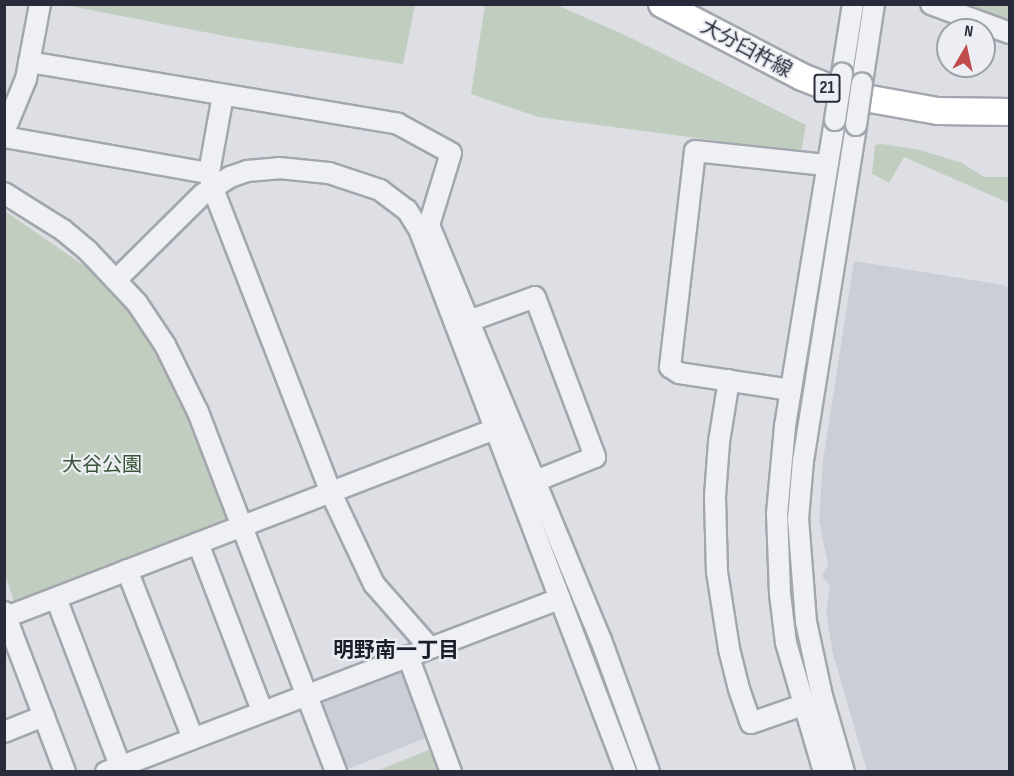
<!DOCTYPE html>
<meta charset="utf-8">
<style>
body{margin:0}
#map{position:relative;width:1014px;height:776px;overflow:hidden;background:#dddfe5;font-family:"Sofia Sans Condensed","Noto Sans JP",sans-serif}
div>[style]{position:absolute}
.built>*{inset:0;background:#cbced6}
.green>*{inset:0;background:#c1cebf}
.roads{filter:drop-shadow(2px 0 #a3a6ae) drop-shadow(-2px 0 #a3a6ae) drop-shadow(0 2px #a3a6ae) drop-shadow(0 -2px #a3a6ae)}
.minor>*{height:20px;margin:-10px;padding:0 10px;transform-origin:10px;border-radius:10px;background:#eff0f4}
.major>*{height:26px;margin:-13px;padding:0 13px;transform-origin:13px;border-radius:13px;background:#fff}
.bridges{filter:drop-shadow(2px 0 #a3a6ae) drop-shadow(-2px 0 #a3a6ae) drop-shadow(0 2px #a3a6ae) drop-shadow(0 -2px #a3a6ae)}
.minor-bridge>*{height:20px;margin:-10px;padding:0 10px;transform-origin:10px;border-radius:10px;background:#eff0f4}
span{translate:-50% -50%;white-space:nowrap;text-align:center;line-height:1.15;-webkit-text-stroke:4.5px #eceef3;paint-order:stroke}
.shield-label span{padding:2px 4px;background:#eceef3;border:2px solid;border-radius:4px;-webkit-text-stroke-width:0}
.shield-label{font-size:18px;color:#282c3a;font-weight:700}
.street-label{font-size:20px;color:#282c3a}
.park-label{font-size:20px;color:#385537}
.neighbourhood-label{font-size:21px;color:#1a1e2b;font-weight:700}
.frame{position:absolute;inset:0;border:6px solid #282c3a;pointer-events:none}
.north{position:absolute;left:936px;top:18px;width:60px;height:60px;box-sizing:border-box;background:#eceef3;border:2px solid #9ea0a9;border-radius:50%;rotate:9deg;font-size:16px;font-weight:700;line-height:24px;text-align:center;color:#282c3a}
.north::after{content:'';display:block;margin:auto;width:21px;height:27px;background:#c04c4d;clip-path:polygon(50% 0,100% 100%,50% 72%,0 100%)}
</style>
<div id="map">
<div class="built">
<i style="clip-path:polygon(854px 261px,1004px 285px,1009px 288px,1009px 771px,867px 771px,833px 654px,826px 612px,830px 586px,822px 576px,828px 565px,819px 520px,823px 461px)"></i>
<i style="clip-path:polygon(405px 668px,429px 731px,426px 738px,351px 768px,344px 765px,321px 706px,324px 696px)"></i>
</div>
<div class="green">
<i style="clip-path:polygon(65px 5px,415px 5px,403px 64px,230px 37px)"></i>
<i style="clip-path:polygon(485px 5px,557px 5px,627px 36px,806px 125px,801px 152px,538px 117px,471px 94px)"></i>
<i style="clip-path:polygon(960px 5px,1009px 5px,1009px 21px)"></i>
<i style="clip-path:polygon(882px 144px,920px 150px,962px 163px,984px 177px,1009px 177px,1009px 203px,904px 157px,889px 183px,872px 174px,875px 145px)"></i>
<i style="clip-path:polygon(5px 211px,96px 274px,138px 322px,181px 400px,229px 521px,15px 604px,5px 575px)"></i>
<i style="clip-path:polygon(431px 749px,437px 751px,445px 772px,374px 772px)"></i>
</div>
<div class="roads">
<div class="minor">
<i style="left:931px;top:4px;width:84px;rotate:20.2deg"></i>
<i style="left:29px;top:62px;width:374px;rotate:9.5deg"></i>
<i style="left:398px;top:124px;width:60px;rotate:28.7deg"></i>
<i style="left:451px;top:153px;width:75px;rotate:107deg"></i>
<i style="left:429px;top:225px;width:449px;rotate:67.5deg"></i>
<i style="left:601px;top:640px;width:140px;rotate:70deg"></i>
<i style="left:842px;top:74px;width:71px;rotate:-81.1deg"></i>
<i style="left:862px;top:83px;width:80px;rotate:-81.4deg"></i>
<i style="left:223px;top:95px;width:79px;rotate:100.2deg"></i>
<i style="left:209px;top:173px;width:13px;rotate:77deg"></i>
<i style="left:212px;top:186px;width:327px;rotate:68.8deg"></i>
<i style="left:330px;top:491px;width:103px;rotate:64.7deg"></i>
<i style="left:374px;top:584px;width:85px;rotate:48.8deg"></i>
<i style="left:4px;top:132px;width:57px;rotate:-67.5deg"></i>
<i style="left:26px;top:79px;width:76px;rotate:-79.4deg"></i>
<i style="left:4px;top:137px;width:208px;rotate:10deg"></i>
<i style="left:4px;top:193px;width:70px;rotate:32.1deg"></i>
<i style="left:63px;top:230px;width:33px;rotate:40deg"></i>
<i style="left:88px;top:251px;width:71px;rotate:46.7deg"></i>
<i style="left:137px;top:303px;width:50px;rotate:56.3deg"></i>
<i style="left:165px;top:345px;width:75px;rotate:63.8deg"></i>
<i style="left:198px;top:412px;width:386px;rotate:69deg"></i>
<i style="left:117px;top:279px;width:121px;rotate:-44.7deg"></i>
<i style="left:203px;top:194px;width:32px;rotate:-32deg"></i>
<i style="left:230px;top:177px;width:18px;rotate:-19deg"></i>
<i style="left:247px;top:171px;width:32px;rotate:-5deg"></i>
<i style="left:279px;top:168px;width:50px;rotate:5.7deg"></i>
<i style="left:329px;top:173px;width:54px;rotate:18.4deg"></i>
<i style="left:380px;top:190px;width:34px;rotate:37deg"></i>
<i style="left:407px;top:210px;width:22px;rotate:58deg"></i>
<i style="left:419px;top:229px;width:581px;rotate:69.13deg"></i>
<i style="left:469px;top:321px;width:70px;rotate:-20deg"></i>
<i style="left:535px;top:297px;width:171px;rotate:69.4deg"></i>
<i style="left:595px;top:457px;width:64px;rotate:157.9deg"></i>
<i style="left:729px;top:380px;width:63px;rotate:99.2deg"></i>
<i style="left:719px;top:442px;width:55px;rotate:94.2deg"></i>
<i style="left:715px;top:497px;width:75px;rotate:88.5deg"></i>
<i style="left:717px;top:572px;width:78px;rotate:81.1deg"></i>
<i style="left:729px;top:649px;width:41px;rotate:76deg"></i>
<i style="left:739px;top:689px;width:36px;rotate:71deg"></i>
<i style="left:751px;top:723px;width:55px;rotate:-19.1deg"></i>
<i style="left:791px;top:390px;width:113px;rotate:-171.4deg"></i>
<i style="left:679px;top:373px;width:11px;rotate:-146deg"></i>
<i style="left:670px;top:367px;width:217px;rotate:-83.4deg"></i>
<i style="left:695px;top:151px;width:133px;rotate:6.1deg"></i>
<i style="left:198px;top:543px;width:180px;rotate:69.1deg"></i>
<i style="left:127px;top:570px;width:180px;rotate:68.6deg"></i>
<i style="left:56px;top:598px;width:180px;rotate:69.1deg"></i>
<i style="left:4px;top:612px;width:171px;rotate:69.1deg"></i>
<i style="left:6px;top:617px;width:524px;rotate:-21.03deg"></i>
<i style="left:408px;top:656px;width:124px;rotate:69.7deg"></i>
<i style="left:4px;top:732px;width:43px;rotate:-21.8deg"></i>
<i style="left:106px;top:772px;width:486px;rotate:-20.9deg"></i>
<i style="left:824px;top:772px;width:134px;rotate:-106.4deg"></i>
<i style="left:786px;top:643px;width:49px;rotate:-97deg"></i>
<i style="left:780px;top:594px;width:80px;rotate:-92.1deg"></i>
<i style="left:777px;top:514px;width:88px;rotate:-84.8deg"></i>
<i style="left:785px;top:426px;width:310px;rotate:-80.7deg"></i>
<i style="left:844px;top:772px;width:79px;rotate:-106.1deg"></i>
<i style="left:822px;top:696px;width:76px;rotate:-102.2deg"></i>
<i style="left:806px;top:622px;width:103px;rotate:-94.4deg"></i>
<i style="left:798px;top:519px;width:58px;rotate:-85.1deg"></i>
<i style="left:803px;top:461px;width:340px;rotate:-81deg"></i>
</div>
<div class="major">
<i style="left:662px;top:4px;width:158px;rotate:27.5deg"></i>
<i style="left:802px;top:77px;width:49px;rotate:21.4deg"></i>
<i style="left:848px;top:95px;width:91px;rotate:10.1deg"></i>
<i style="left:938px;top:111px;width:72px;rotate:0.8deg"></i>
</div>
</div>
<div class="bridges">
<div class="minor-bridge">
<i style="left:835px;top:120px;width:47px;rotate:-81.3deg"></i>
<i style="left:856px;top:125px;width:42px;rotate:-81.9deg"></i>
</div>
</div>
<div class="shield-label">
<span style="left:827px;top:88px">21</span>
</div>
<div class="street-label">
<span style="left:746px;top:49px;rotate:28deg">大分臼杵線</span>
</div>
<div class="park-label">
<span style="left:102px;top:465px">大谷公園</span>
</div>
<div class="neighbourhood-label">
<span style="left:396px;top:651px">明野南一丁目</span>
</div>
<div class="frame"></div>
<div class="north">N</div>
</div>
